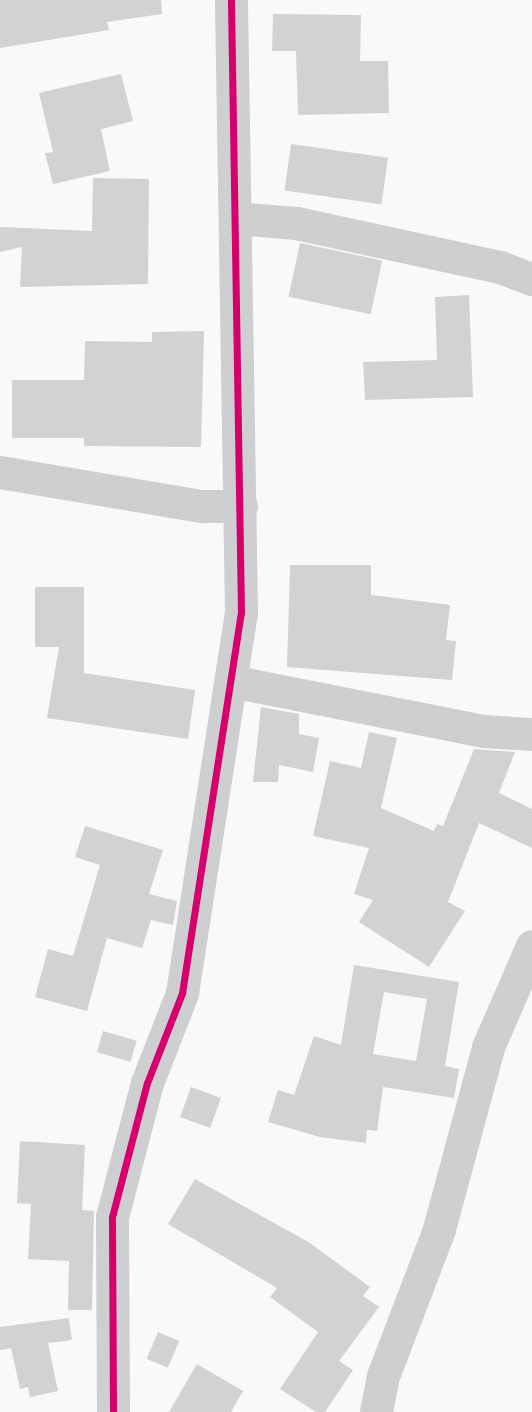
<!DOCTYPE html>
<style>
body{margin:0}
#map{position:relative;width:532px;height:1412px;overflow:hidden;background:#f9f9f9;font-family:Quicksand,sans-serif}
div>[style]{position:absolute}
.building>*{inset:0;background:#d0d2d3;transform-origin:0 0}
.minor>*{height:33px;margin:-16.5px;padding:0 16.5px;transform-origin:16.5px;border-radius:16.5px;background:#cecfd0}
.cycleway>*{height:7px;margin:-3.5px;padding:0 3.5px;transform-origin:3.5px;border-radius:3.5px;background:#d6006c}
span{translate:-50% -50%;white-space:nowrap;text-align:center;line-height:1.15;-webkit-text-stroke:7px #fff;paint-order:stroke}
</style>
<div id="map">
<div class="building">
<i style="clip-path:polygon(0 0,161px 0,162px 14px,107px 22px,109px 30px,0 48px)"></i>
<i style="clip-path:polygon(273px 14px,361px 15px,360px 61px,388px 61px,389px 113px,298px 115px,296px 51px,272px 51px)"></i>
<i style="clip-path:polygon(121px 74px,133px 121px,101px 129px,110px 171px,53px 184px,45px 153px,53px 152px,39px 93px)"></i>
<i style="left:291px;top:144px;width:98px;height:47px;rotate:8deg"></i>
<i style="clip-path:polygon(93px 178px,149px 179px,148px 284px,20px 287px,22px 247px,0 252px,0 227px,92px 231px)"></i>
<i style="left:300px;top:243px;width:84px;height:55px;rotate:12deg"></i>
<i style="clip-path:polygon(469px 295px,473px 397px,365px 400px,363px 362px,437px 360px,435px 297px)"></i>
<i style="clip-path:polygon(204px 331px,201px 447px,84px 446px,84px 438px,12px 438px,12px 380px,84px 380px,85px 341px,152px 342px,152px 332px)"></i>
<i style="clip-path:polygon(290px 565px,371px 565px,371px 595px,450px 605px,446px 640px,456px 641px,452px 680px,287px 667px)"></i>
<i style="clip-path:polygon(35px 587px,84px 587px,84px 673px,195px 690px,188px 739px,47px 718px,59px 647px,35px 647px)"></i>
<i style="clip-path:polygon(261px 707px,299px 714px,299px 734px,319px 738px,313px 772px,279px 765px,278px 782px,253px 782px)"></i>
<i style="clip-path:polygon(369px 732px,397px 738px,381px 808px,434px 831px,437px 824px,443px 826px,474px 749px,515px 752px,499px 793px,532px 809px,532px 848px,479px 823px,448px 902px,465px 911px,429px 967px,359px 922px,373px 900px,354px 894px,369px 848px,313px 836px,330px 761px,361px 768px)"></i>
<i style="clip-path:polygon(85px 826px,163px 850px,149px 894px,177px 901px,173px 925px,151px 920px,142px 948px,107px 938px,87px 1011px,35px 997px,48px 949px,73px 956px,100px 865px,75px 857px)"></i>
<i style="clip-path:polygon(evenodd,354px 965px,459px 982px,445px 1066px,459px 1069px,454px 1098px,383px 1087px,377px 1131px,367px 1130px,366px 1143px,320px 1137px,268px 1122px,278px 1090px,294px 1095px,314px 1036px,341px 1045px,354px 965px,384px 992px,427px 999px,416px 1061px,373px 1054px,384px 992px)"></i>
<i style="left:103px;top:1031px;width:35px;height:22px;rotate:16deg"></i>
<i style="left:191px;top:1087px;width:32px;height:32px;rotate:20deg"></i>
<i style="clip-path:polygon(20px 1141px,85px 1145px,82px 1210px,94px 1211px,92px 1310px,68px 1310px,69px 1261px,28px 1259px,31px 1204px,17px 1203px)"></i>
<i style="clip-path:polygon(195px 1179px,310px 1243px,370px 1287px,363px 1296px,379px 1307px,339px 1361px,353px 1370px,325px 1412px,316px 1412px,280px 1389px,318px 1332px,270px 1297px,277px 1288px,168px 1224px)"></i>
<i style="clip-path:polygon(69px 1318px,72px 1340px,48px 1343px,58px 1391px,30px 1397px,28px 1387px,20px 1389px,11px 1348px,0 1350px,0 1327px)"></i>
<i style="left:158px;top:1332px;width:23px;height:29px;rotate:23deg"></i>
<i style="clip-path:polygon(197px 1364px,243px 1391px,231px 1412px,169px 1412px)"></i>
</div>
<div class="minor">
<i style="left:236px;top:218px;width:60px;rotate:4.8deg"></i>
<i style="left:296px;top:223px;width:209px;rotate:12.2deg"></i>
<i style="left:500px;top:267px;width:34px;rotate:21deg"></i>
<i style="left:0;top:472px;width:205px;rotate:9.6deg"></i>
<i style="left:202px;top:506px;width:39px"></i>
<i style="left:231px;top:681px;width:258px;rotate:11.2deg"></i>
<i style="left:484px;top:731px;width:48px;rotate:3.6deg"></i>
<i style="left:113px;top:1412px;width:195px;rotate:-90.3deg"></i>
<i style="left:112px;top:1217px;width:138px;rotate:-75.4deg"></i>
<i style="left:147px;top:1083px;width:97px;rotate:-68.7deg"></i>
<i style="left:182px;top:993px;width:386px;rotate:-81.2deg"></i>
<i style="left:241px;top:612px;width:612px;rotate:-90.94deg"></i>
<i style="left:376px;top:1412px;width:37px;rotate:-79deg"></i>
<i style="left:383px;top:1376px;width:157px;rotate:-69.1deg"></i>
<i style="left:439px;top:1229px;width:188px;rotate:-74.9deg"></i>
<i style="left:488px;top:1047px;width:110px;rotate:-66.5deg"></i>
</div>
<div class="cycleway">
<i style="left:113px;top:1412px;width:195px;rotate:-90.3deg"></i>
<i style="left:112px;top:1217px;width:138px;rotate:-75.4deg"></i>
<i style="left:147px;top:1083px;width:97px;rotate:-68.7deg"></i>
<i style="left:182px;top:993px;width:386px;rotate:-81.2deg"></i>
<i style="left:241px;top:612px;width:612px;rotate:-90.94deg"></i>
</div>
</div>
